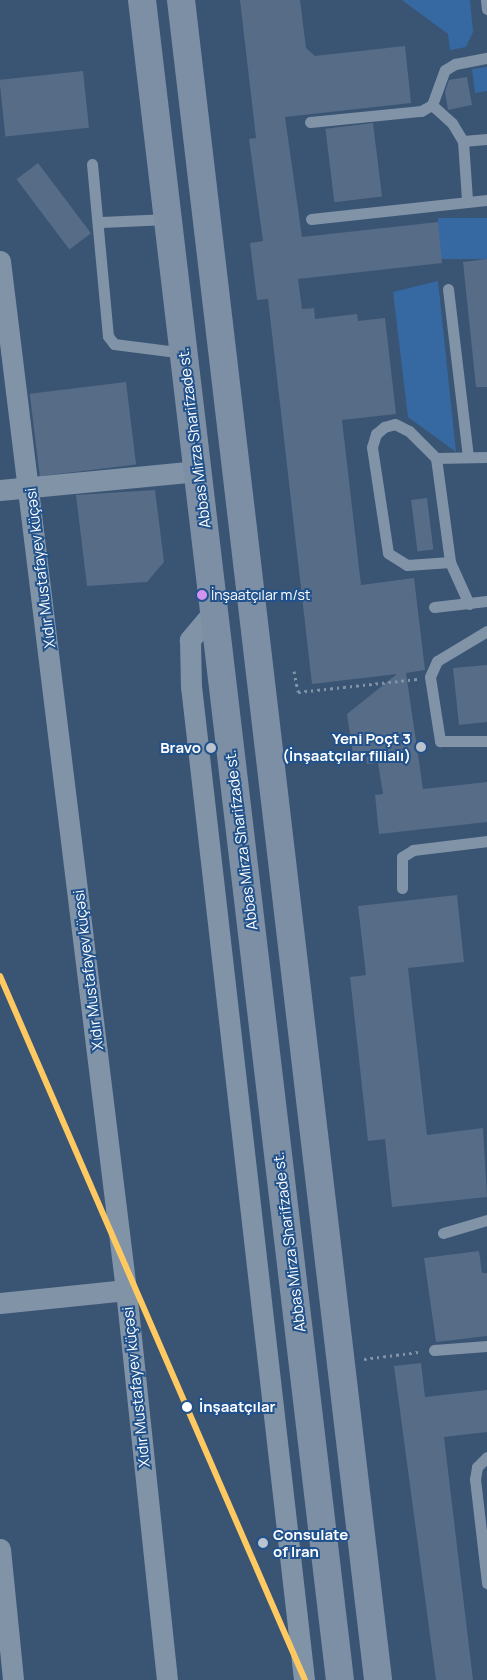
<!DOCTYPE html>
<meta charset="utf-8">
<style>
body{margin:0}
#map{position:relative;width:487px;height:1680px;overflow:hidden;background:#3a5474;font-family:Manrope,sans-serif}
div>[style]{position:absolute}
.green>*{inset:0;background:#3669a2;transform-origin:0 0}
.building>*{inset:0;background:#576c86;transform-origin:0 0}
.path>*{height:3px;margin-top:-1.5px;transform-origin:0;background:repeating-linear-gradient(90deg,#8193a7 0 2.5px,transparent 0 6.5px)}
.service>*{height:11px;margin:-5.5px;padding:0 5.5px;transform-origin:5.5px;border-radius:5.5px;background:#8193a7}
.minor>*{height:21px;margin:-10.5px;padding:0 10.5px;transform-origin:10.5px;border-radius:10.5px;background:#8193a7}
.secondary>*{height:28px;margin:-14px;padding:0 14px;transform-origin:14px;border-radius:14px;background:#7d8fa4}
.metro-1>*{height:6px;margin:-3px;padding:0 3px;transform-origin:3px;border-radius:3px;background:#fdc960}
.dots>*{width:14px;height:14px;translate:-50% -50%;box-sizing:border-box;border:2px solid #21528c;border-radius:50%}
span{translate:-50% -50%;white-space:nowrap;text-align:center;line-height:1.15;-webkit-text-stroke:4px #21528c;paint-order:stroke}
.bus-label{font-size:14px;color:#fff}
.left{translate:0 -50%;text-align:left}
.street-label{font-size:15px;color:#fff}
.poi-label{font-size:15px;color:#fff;font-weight:700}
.right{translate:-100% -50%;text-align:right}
.stop-label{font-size:15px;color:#fff;font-weight:700}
</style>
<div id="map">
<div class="green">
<i style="clip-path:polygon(402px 0,470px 0,473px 32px,466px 47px,450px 50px,448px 34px)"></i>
<i style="clip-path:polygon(487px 67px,487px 91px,475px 93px,472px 69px)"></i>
<i style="left:487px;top:218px;width:41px;height:49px;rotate:90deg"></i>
<i style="clip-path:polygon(438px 281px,456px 452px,408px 417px,393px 292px)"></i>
</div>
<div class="building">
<i style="clip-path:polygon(240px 0,300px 0,306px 48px,315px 56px,405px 46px,411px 103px,285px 117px,302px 237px,438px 222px,442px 263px,298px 279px,302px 309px,314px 308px,315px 319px,357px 314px,358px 321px,385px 318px,396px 414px,342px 420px,361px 585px,414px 578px,425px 670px,406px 673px,423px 789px,487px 782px,487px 822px,379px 834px,375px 795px,383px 794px,378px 763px,367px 764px,366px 753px,353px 754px,347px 714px,397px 674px,312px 684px,268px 299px,257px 300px,250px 243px,263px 241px,249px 139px,256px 138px)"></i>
<i style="left:83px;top:71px;width:57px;height:84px;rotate:84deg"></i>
<i style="clip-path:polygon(467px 77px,472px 105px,448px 110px,445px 92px,449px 80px)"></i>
<i style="left:373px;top:123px;width:74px;height:48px;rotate:83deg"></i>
<i style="left:38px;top:163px;width:88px;height:27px;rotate:53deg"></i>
<i style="clip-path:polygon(487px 259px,487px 387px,476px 387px,463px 262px)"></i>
<i style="left:126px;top:382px;width:83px;height:97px;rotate:83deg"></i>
<i style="clip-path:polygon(155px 490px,164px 562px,147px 582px,87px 586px,76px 495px)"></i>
<i style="left:427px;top:498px;width:52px;height:16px;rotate:83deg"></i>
<i style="clip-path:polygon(487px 665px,487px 722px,459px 725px,453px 668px)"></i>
<i style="clip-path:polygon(457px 895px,464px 962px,408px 968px,427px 1135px,483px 1128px,487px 1197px,392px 1207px,385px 1139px,368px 1141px,350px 977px,366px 975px,358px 906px)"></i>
<i style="clip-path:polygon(479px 1251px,482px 1273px,487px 1273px,487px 1336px,436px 1342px,424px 1258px)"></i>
<i style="clip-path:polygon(421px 1363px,425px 1397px,487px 1390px,487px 1432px,444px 1437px,473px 1680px,436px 1680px,394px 1366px)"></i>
</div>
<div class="path">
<i style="left:294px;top:671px;width:21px;rotate:79deg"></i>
<i style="left:298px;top:692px;width:120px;rotate:-6.2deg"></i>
<i style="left:364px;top:1359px;width:55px;rotate:-7.3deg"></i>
</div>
<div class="service">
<i style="left:486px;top:0;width:9px;rotate:84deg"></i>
<i style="left:432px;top:105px;width:27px;rotate:42deg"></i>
<i style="left:452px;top:123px;width:21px;rotate:59deg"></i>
<i style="left:463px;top:141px;width:59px;rotate:86.1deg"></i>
<i style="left:310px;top:122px;width:112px;rotate:-5.7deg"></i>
<i style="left:421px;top:111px;width:13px;rotate:-29deg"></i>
<i style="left:432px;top:105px;width:37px;rotate:-70deg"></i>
<i style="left:445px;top:70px;width:12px;rotate:-31deg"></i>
<i style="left:455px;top:64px;width:33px;rotate:-11deg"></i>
<i style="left:463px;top:141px;width:24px;rotate:-5deg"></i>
<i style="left:92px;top:164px;width:173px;rotate:84.7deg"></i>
<i style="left:108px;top:336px;width:10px;rotate:53deg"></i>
<i style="left:114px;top:344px;width:71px;rotate:7.3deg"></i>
<i style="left:311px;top:219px;width:177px;rotate:-6.2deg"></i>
<i style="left:101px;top:222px;width:67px;rotate:-2.6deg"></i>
<i style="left:448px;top:289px;width:169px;rotate:83.2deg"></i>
<i style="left:436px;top:458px;width:51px;rotate:-1.1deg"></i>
<i style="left:450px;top:562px;width:43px;rotate:176deg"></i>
<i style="left:407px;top:565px;width:22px;rotate:-148deg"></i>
<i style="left:388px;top:553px;width:107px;rotate:-98.6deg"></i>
<i style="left:372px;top:447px;width:14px;rotate:-73deg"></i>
<i style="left:376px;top:434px;width:11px;rotate:-41deg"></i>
<i style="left:384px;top:427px;width:11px;rotate:-15deg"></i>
<i style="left:395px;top:424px;width:16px;rotate:27deg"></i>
<i style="left:409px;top:431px;width:38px;rotate:45deg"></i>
<i style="left:436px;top:458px;width:105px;rotate:82.3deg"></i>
<i style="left:450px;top:562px;width:46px;rotate:65.7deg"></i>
<i style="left:434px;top:607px;width:53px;rotate:-6.5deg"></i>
<i style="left:487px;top:631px;width:58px;rotate:149deg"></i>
<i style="left:437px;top:661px;width:17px;rotate:114deg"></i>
<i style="left:430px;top:677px;width:65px;rotate:81.1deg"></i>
<i style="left:440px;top:741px;width:47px"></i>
<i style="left:402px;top:888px;width:31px;rotate:-90deg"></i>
<i style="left:402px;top:857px;width:13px;rotate:-32deg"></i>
<i style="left:413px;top:850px;width:75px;rotate:-6.9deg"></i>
<i style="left:443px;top:1233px;width:46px;rotate:-16.5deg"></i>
<i style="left:434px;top:1350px;width:53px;rotate:-4.3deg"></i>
<i style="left:487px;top:1457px;width:14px;rotate:135deg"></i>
<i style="left:477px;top:1467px;width:12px;rotate:99deg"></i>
<i style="left:475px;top:1479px;width:105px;rotate:83.4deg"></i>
</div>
<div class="minor">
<i style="left:0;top:261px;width:1037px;rotate:83.02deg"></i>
<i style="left:126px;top:1290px;width:392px;rotate:84deg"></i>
<i style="left:0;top:490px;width:199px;rotate:-5.5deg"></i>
<i style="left:214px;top:611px;width:38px;rotate:130deg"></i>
<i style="left:190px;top:640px;width:46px;rotate:88.8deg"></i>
<i style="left:191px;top:686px;width:1000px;rotate:83.51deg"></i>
<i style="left:0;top:1303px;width:127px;rotate:-5.9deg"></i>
<i style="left:0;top:1549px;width:132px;rotate:84.3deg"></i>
</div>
<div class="secondary">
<i style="left:142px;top:0;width:1692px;rotate:83.28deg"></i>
<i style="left:181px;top:0;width:1692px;rotate:83.31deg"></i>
</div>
<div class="metro-1">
<i style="left:0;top:976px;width:767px;rotate:66.58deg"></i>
</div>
<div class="dots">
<i style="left:202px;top:595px;background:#d193ec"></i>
<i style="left:421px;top:747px;background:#bac3ce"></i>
<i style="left:211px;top:748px;background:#bac3ce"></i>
<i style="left:187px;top:1407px;background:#fff"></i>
<i style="left:263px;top:1543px;background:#bac3ce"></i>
</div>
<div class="bus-label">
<span class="left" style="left:211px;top:595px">İnşaatçılar m/st</span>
</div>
<div class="street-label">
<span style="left:194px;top:438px;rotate:-97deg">Abbas Mirza Sharifzade st.</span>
<span style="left:40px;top:568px;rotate:-97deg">Xıdır Mustafayev küçəsi</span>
<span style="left:241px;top:840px;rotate:-97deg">Abbas Mirza Sharifzade st.</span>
<span style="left:88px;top:970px;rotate:-97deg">Xıdır Mustafayev küçəsi</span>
<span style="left:289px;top:1242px;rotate:-97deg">Abbas Mirza Sharifzade st.</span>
<span style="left:136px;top:1387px;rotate:-96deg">Xıdır Mustafayev küçəsi</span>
</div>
<div class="poi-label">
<span class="right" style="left:411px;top:747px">Yeni Poçt 3<br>(İnşaatçılar filialı)</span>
<span class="right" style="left:201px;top:748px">Bravo</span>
<span class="left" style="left:273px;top:1543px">Consulate<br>of Iran</span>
</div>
<div class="stop-label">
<span class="left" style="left:199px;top:1407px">İnşaatçılar</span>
</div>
</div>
